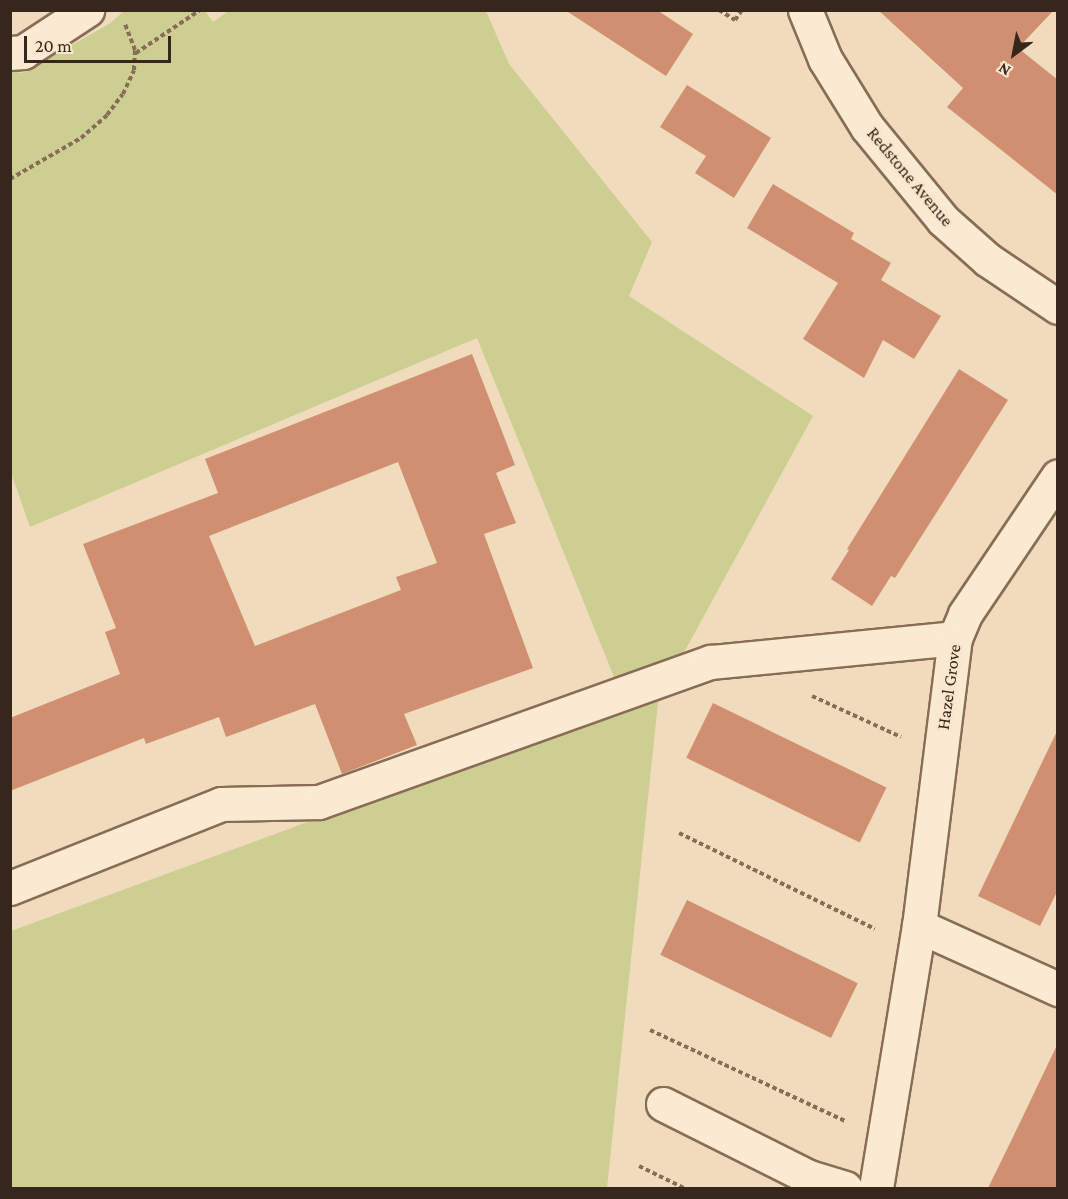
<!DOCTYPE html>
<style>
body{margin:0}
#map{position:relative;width:1068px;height:1199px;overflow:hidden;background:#f0dcbd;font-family:"Crimson Pro",serif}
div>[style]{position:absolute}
.green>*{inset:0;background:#cdce91}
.building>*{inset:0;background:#d08f71;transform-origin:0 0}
.path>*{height:4px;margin-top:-2px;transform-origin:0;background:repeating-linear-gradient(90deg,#896c56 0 4.5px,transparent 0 7.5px)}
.roads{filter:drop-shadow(2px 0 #896c56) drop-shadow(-2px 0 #896c56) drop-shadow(0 2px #896c56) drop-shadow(0 -2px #896c56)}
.minor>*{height:33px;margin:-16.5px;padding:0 16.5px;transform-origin:16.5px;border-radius:16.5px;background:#faead1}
span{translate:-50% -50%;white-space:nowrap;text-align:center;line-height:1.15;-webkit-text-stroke:6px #f7e7cd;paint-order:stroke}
.street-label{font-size:18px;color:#37261b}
.frame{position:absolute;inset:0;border:12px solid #37261b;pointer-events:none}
.north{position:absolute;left:984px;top:24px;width:60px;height:60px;-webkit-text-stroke:4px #f7e7cd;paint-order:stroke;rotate:212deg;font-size:16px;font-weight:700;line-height:24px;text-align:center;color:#37261b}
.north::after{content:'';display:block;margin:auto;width:21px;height:27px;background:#37261b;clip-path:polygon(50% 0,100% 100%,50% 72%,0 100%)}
.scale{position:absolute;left:24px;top:36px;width:147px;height:27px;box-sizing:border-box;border:3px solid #37261b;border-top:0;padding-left:8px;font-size:18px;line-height:21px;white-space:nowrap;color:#37261b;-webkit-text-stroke:4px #f7e7cd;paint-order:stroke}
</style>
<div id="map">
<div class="green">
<i style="clip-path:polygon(230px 10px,486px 11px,509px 64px,652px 242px,629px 296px,813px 416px,681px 658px,616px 682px,477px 338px,30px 527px,10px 470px,10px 71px,22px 73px,109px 24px,124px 11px,205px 11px,213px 22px)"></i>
<i style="clip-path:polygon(659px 693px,607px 1188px,11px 1188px,11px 931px)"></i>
</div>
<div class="building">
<i style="clip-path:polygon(565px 10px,657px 10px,693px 34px,666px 76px)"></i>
<i style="clip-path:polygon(878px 10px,1054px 10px,1018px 48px,1058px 80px,1058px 195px,947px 107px,963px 88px)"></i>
<i style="clip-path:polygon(687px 85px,771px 138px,734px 198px,695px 173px,706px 156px,660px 127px)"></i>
<i style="clip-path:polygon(773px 184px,854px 233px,851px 239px,891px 263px,881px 280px,941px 316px,914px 359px,883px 340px,864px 378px,803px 339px,838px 283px,747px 228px)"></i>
<i style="clip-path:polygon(evenodd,472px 354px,515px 465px,496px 473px,516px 523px,484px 534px,533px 668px,404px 714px,417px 745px,342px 774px,315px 704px,226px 737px,219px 717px,146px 744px,144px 738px,10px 791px,10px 718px,120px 674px,105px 632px,116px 628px,83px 544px,218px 493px,205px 459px,472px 354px,398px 462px,437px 563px,396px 577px,401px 590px,255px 646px,209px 536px,398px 462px)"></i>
<i style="clip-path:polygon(959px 369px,1008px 400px,895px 578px,891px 576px,872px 606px,831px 579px,849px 550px,847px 549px)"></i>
<i style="left:713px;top:703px;width:193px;height:61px;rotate:26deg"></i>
<i style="clip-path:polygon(1058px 729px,1058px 890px,1040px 926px,978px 896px)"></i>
<i style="left:687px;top:900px;width:190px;height:61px;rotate:26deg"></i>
<i style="clip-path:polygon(1058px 1043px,1058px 1188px,988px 1188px,1012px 1139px)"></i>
</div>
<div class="path">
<i style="left:719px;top:10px;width:19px;rotate:32deg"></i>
<i style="left:735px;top:20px;width:12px;rotate:-55deg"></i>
<i style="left:136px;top:53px;width:77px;rotate:-33.9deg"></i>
<i style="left:10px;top:179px;width:82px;rotate:-30deg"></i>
<i style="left:81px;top:138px;width:35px;rotate:-41deg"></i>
<i style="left:107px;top:115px;width:26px;rotate:-53deg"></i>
<i style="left:123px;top:94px;width:26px;rotate:-65deg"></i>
<i style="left:134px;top:70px;width:20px;rotate:-87deg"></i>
<i style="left:135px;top:50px;width:28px;rotate:-111deg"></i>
<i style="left:812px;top:696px;width:98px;rotate:24.7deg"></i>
<i style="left:679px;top:833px;width:218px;rotate:26.1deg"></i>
<i style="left:650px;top:1030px;width:215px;rotate:25deg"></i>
<i style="left:639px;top:1166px;width:50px;rotate:26.1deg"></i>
</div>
<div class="roads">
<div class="minor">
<i style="left:805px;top:10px;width:53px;rotate:67.8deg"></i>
<i style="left:825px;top:59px;width:80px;rotate:58.3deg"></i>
<i style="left:867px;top:127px;width:120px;rotate:50.7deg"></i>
<i style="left:943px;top:220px;width:60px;rotate:41.6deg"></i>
<i style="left:988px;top:260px;width:84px;rotate:33.9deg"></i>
<i style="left:10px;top:53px;width:13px;rotate:-4deg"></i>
<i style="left:23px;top:52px;width:77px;rotate:-33.3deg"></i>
<i style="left:10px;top:888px;width:227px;rotate:-21.7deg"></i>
<i style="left:221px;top:804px;width:98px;rotate:-1.2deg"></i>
<i style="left:319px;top:802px;width:416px;rotate:-19.7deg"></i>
<i style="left:711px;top:662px;width:245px;rotate:-5.6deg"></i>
<i style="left:919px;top:926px;width:153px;rotate:24.4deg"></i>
<i style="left:663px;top:1104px;width:163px;rotate:26.6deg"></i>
<i style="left:809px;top:1177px;width:38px;rotate:17deg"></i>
<i style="left:876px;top:1188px;width:266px;rotate:-80.7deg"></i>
<i style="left:919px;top:926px;width:290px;rotate:-82.9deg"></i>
<i style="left:955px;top:638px;width:26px;rotate:-67deg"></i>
<i style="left:965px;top:614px;width:166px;rotate:-56deg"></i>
</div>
</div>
<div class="street-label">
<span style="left:910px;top:177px;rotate:50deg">Redstone Avenue</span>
<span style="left:949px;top:687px;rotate:-82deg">Hazel Grove</span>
</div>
<div class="frame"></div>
<div class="north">N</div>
<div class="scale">20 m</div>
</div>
